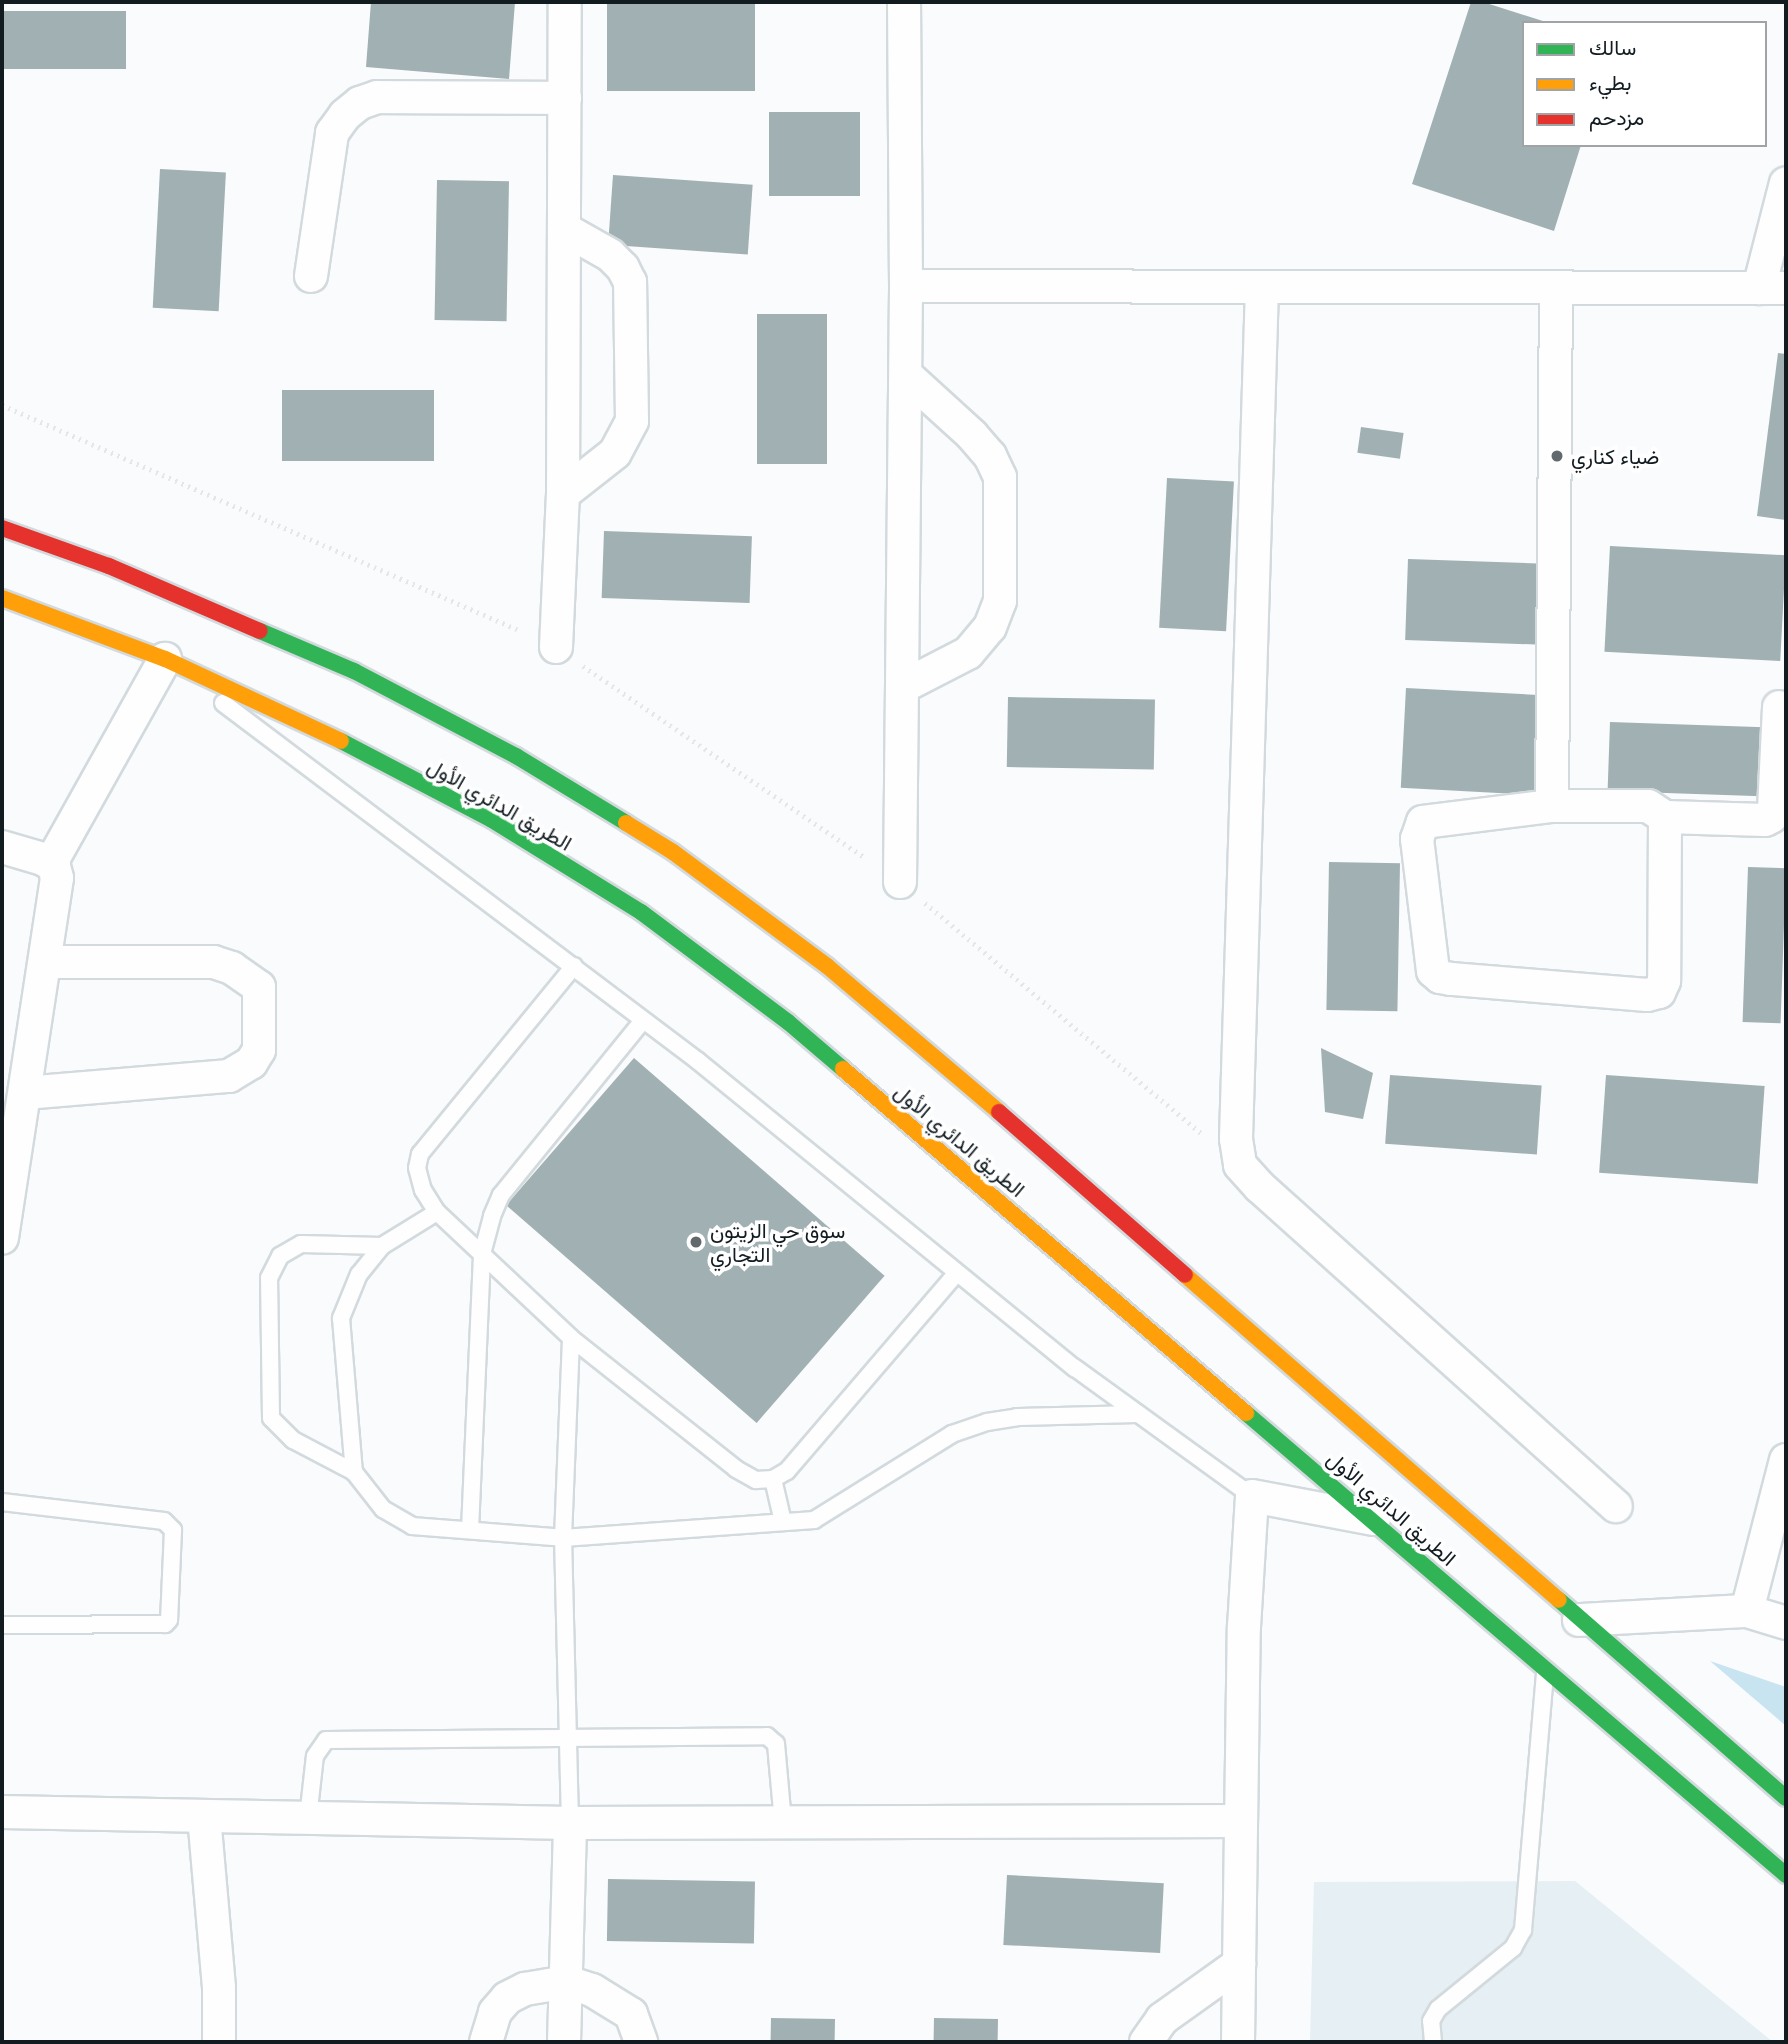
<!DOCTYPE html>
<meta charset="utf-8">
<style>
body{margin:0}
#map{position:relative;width:1788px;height:2044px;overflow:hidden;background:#f9fbfd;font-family:"Golos Text",Vazirmatn,sans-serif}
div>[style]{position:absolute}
.built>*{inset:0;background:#e6eff3}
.green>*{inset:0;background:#c8e4f0}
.building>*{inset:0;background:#a0b0b3;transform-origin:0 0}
.path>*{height:4.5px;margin-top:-2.25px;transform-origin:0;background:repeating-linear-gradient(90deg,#e5e6e7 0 2px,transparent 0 7px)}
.roads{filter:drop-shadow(2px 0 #d3dadd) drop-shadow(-2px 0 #d3dadd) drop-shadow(0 2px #d3dadd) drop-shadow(0 -2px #d3dadd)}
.lane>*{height:16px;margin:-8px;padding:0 8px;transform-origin:8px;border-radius:8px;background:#fefeff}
.street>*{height:32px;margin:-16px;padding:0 16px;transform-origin:16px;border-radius:16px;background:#fefeff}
.fast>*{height:16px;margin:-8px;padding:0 8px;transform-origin:8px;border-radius:8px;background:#30b455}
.slow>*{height:16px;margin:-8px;padding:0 8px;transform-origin:8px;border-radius:8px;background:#ff9f0a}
.jam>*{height:16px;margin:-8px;padding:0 8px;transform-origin:8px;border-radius:8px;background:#e5322d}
.dots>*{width:19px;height:19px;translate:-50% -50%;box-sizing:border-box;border:4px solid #fff;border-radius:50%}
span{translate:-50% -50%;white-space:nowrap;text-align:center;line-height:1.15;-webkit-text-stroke:7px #fff;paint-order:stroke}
.poi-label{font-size:21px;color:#111b20}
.left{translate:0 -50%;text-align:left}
.street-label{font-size:21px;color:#111b20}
.frame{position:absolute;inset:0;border:4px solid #111b20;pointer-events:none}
.legend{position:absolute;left:1522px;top:21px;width:245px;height:126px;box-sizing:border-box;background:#fff;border:2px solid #a0a4a6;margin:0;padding:9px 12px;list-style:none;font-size:21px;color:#111b20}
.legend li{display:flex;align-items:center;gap:14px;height:35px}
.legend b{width:35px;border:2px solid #a0a4a6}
</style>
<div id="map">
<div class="built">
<i style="clip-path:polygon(1575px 1881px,1773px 2042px,1310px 2042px,1314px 1882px)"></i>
</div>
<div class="green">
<i style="clip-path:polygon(1710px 1661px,1786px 1687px,1786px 1726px)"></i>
</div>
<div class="building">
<i style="clip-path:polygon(371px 2px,515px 2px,509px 79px,366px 67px)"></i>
<i style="left:607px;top:2px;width:148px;height:89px"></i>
<i style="clip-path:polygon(1471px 2px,1483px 2px,1546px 22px,1524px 23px,1524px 145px,1581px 145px,1554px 231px,1412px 184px)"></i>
<i style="left:2px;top:11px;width:124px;height:58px"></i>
<i style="left:860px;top:112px;width:84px;height:91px;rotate:90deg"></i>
<i style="left:160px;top:169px;width:66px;height:139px;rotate:3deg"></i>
<i style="left:613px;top:175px;width:140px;height:70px;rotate:4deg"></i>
<i style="left:437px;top:180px;width:72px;height:140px;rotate:1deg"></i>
<i style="left:757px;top:314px;width:70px;height:150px"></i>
<i style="clip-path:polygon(1778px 353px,1786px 354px,1786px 520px,1757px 516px)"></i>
<i style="left:282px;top:390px;width:152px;height:71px"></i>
<i style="left:1361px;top:427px;width:43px;height:26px;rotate:8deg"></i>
<i style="left:1167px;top:478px;width:67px;height:150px;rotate:3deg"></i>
<i style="left:604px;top:531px;width:148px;height:67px;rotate:2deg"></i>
<i style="left:1610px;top:546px;width:176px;height:106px;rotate:3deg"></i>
<i style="left:1408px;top:559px;width:143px;height:81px;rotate:2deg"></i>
<i style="left:1406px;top:688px;width:146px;height:100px;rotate:3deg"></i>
<i style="left:1008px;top:697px;width:147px;height:70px;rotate:1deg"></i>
<i style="left:1610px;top:722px;width:154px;height:69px;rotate:2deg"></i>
<i style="left:1329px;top:862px;width:71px;height:148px;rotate:1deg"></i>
<i style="left:1748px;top:867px;width:38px;height:155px;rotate:2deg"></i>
<i style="clip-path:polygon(1321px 1048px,1373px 1073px,1363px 1119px,1325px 1112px)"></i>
<i style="left:634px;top:1058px;width:332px;height:195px;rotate:41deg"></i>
<i style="left:1390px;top:1075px;width:152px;height:69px;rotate:4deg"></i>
<i style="left:1606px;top:1075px;width:159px;height:98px;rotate:4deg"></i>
<i style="left:1007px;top:1875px;width:157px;height:70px;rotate:3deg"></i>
<i style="left:608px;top:1879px;width:147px;height:62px;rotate:1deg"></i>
<i style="left:771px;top:2018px;width:64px;height:24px;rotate:1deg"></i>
<i style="left:934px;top:2018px;width:64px;height:24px;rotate:1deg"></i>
</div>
<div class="path">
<i style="left:2px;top:405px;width:566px;rotate:23.53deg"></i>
<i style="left:583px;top:666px;width:341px;rotate:34.2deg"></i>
<i style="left:925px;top:903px;width:359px;rotate:39.8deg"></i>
</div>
<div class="roads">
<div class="lane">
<i style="left:223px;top:703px;width:595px;rotate:37deg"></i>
<i style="left:698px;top:1061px;width:486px;rotate:39.2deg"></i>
<i style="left:1075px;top:1368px;width:218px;rotate:35.9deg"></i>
<i style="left:574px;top:966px;width:243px;rotate:129.3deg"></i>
<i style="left:420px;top:1154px;width:14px;rotate:102deg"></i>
<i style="left:417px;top:1168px;width:23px;rotate:75deg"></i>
<i style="left:423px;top:1190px;width:26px;rotate:58deg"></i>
<i style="left:437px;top:1212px;width:184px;rotate:43.2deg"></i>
<i style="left:571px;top:1338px;width:211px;rotate:38.4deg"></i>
<i style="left:736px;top:1469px;width:23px;rotate:29deg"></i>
<i style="left:756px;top:1480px;width:17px;rotate:-3deg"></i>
<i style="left:773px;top:1479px;width:16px;rotate:-30deg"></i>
<i style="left:787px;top:1471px;width:260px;rotate:-49.4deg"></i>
<i style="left:437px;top:1212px;width:65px;rotate:148.3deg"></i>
<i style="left:382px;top:1246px;width:36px;rotate:129deg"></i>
<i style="left:359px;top:1274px;width:48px;rotate:112.2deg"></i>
<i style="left:341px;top:1318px;width:155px;rotate:85.2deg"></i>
<i style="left:354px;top:1472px;width:47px;rotate:51.9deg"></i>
<i style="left:383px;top:1509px;width:34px;rotate:30deg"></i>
<i style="left:412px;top:1526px;width:151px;rotate:4.5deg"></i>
<i style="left:563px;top:1538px;width:252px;rotate:-4.1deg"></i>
<i style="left:814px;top:1520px;width:163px;rotate:-31.9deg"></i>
<i style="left:952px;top:1434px;width:37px;rotate:-19deg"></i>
<i style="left:987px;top:1422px;width:30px;rotate:-9deg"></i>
<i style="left:1017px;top:1417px;width:121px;rotate:-1.4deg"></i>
<i style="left:354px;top:1472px;width:69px;rotate:-152.3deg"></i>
<i style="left:293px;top:1440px;width:31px;rotate:-135deg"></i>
<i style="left:271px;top:1418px;width:140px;rotate:-90.8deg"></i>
<i style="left:269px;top:1278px;width:25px;rotate:-63deg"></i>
<i style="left:280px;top:1256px;width:24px;rotate:-30deg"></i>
<i style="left:301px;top:1244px;width:81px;rotate:1.4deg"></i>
<i style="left:773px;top:1479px;width:44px;rotate:76.9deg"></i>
<i style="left:2px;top:1502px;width:163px;rotate:6.7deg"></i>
<i style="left:164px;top:1521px;width:13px;rotate:45deg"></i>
<i style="left:173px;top:1530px;width:90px;rotate:92.5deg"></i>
<i style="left:169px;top:1620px;width:6px;rotate:135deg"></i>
<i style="left:165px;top:1624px;width:163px;rotate:179.6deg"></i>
<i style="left:470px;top:1530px;width:276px;rotate:-87.5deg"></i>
<i style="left:482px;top:1254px;width:39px;rotate:-75deg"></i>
<i style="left:492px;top:1216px;width:23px;rotate:-67deg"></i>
<i style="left:501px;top:1195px;width:225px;rotate:-50.9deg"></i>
<i style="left:308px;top:1818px;width:62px;rotate:-83.6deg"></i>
<i style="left:315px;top:1756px;width:19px;rotate:-55deg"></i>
<i style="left:326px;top:1740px;width:441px;rotate:-0.5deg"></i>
<i style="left:767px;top:1736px;width:12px;rotate:42deg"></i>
<i style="left:776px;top:1744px;width:78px;rotate:84.9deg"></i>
<i style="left:570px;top:1823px;width:285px;rotate:-91.4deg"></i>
<i style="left:563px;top:1538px;width:200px;rotate:-87.7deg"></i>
<i style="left:1433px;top:2042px;width:21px;rotate:-95deg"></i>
<i style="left:1431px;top:2021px;width:14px;rotate:-60deg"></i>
<i style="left:1438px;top:2009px;width:97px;rotate:-39.1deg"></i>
<i style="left:1513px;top:1948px;width:21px;rotate:-61deg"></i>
<i style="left:1523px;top:1930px;width:258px;rotate:-85.1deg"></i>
</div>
<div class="street">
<i style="left:311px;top:276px;width:145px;rotate:-81.6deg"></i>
<i style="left:332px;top:133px;width:22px;rotate:-54deg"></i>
<i style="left:345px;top:115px;width:19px;rotate:-39deg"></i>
<i style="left:360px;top:103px;width:18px;rotate:-19deg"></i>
<i style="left:377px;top:97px;width:188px;rotate:0.3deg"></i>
<i style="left:906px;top:286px;width:880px;rotate:0.13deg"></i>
<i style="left:1262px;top:287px;width:852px;rotate:91.75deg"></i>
<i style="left:1236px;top:1139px;width:26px;rotate:81deg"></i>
<i style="left:1240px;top:1165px;width:30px;rotate:48deg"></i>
<i style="left:1260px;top:1187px;width:478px;rotate:41.9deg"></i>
<i style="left:1759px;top:288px;width:108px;rotate:-75.6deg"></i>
<i style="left:563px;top:494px;width:66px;rotate:-38.3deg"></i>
<i style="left:615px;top:453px;width:36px;rotate:-62deg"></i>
<i style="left:632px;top:421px;width:139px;rotate:-90.8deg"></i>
<i style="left:630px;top:282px;width:16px;rotate:-117deg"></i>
<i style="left:623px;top:268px;width:18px;rotate:-135deg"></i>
<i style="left:610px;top:255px;width:51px;rotate:-150.4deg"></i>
<i style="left:556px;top:647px;width:153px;rotate:-87.4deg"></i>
<i style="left:563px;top:494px;width:492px;rotate:-89.8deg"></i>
<i style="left:904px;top:686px;width:72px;rotate:-27.3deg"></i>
<i style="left:968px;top:653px;width:34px;rotate:-50deg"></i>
<i style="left:990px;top:627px;width:28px;rotate:-69deg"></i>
<i style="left:1000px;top:601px;width:124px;rotate:-90deg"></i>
<i style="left:1000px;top:477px;width:23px;rotate:-115deg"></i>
<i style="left:990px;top:456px;width:28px;rotate:-131deg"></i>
<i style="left:972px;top:435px;width:89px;rotate:-137.7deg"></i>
<i style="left:1552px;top:806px;width:518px;rotate:-89.56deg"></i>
<i style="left:1665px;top:817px;width:164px;rotate:90.3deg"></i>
<i style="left:1664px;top:981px;width:12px;rotate:114deg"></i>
<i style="left:1659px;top:992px;width:12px;rotate:166deg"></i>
<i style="left:1647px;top:995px;width:197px;rotate:-175.3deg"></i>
<i style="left:1451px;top:979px;width:11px;rotate:-170deg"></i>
<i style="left:1440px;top:977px;width:9px;rotate:-139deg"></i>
<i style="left:1433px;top:971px;width:133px;rotate:-96.9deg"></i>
<i style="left:1417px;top:839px;width:18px;rotate:-71deg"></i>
<i style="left:1423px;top:822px;width:130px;rotate:-7.1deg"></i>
<i style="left:1552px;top:806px;width:96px"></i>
<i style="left:1648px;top:806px;width:20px;rotate:33deg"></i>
<i style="left:1665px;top:817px;width:100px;rotate:1.7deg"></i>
<i style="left:1765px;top:820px;width:7px;rotate:-27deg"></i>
<i style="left:1771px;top:817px;width:8px;rotate:-67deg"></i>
<i style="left:1774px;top:810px;width:103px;rotate:-87.2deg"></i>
<i style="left:2px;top:847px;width:43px;rotate:16.3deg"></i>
<i style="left:43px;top:859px;width:13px;rotate:32deg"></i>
<i style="left:54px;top:866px;width:12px;rotate:76deg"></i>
<i style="left:57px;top:878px;width:364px;rotate:98.7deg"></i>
<i style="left:51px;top:863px;width:234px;rotate:-60.8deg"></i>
<i style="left:900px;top:882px;width:596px;rotate:-89.42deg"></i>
<i style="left:906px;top:286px;width:284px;rotate:-90.4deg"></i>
<i style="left:25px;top:1093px;width:205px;rotate:-4.8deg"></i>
<i style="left:229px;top:1076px;width:26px;rotate:-31deg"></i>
<i style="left:251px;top:1063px;width:15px;rotate:-58deg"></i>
<i style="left:259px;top:1050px;width:63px;rotate:-90deg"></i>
<i style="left:259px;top:987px;width:33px;rotate:-145deg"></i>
<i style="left:232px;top:968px;width:19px;rotate:-162deg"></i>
<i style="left:214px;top:962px;width:169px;rotate:180deg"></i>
<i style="left:1786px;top:1460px;width:156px;rotate:104.5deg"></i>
<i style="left:1747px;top:1611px;width:41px;rotate:17.1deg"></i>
<i style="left:1579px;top:1620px;width:168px;rotate:-3.1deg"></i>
<i style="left:2px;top:1812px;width:568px;rotate:1.11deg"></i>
<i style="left:570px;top:1823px;width:671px;rotate:-0.17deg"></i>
<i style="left:204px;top:1816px;width:173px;rotate:85deg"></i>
<i style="left:219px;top:1988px;width:54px;rotate:90deg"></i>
<i style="left:486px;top:2042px;width:31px;rotate:-73deg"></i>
<i style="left:495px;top:2012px;width:18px;rotate:-49deg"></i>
<i style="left:507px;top:1998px;width:20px;rotate:-27deg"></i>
<i style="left:525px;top:1989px;width:43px;rotate:-9.5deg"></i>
<i style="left:567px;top:1982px;width:26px;rotate:18deg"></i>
<i style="left:592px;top:1990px;width:46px;rotate:31.6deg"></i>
<i style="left:631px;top:2014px;width:30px;rotate:70deg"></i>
<i style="left:564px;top:2042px;width:219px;rotate:-88.4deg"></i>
<i style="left:1146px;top:2042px;width:28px;rotate:-55deg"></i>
<i style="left:1162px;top:2019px;width:95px;rotate:-35.5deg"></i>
<i style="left:1238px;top:2042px;width:415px;rotate:-89.2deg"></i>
<i style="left:1244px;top:1627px;width:131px;rotate:-86.5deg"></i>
<i style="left:1252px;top:1496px;width:124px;rotate:10.7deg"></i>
</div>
<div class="fast">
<i style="left:260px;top:631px;width:102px;rotate:23.1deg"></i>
<i style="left:354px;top:671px;width:183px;rotate:27.7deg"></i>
<i style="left:516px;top:756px;width:129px;rotate:31.3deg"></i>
<i style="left:341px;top:741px;width:170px;rotate:27.6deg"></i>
<i style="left:492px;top:820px;width:175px;rotate:31.7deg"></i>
<i style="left:641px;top:912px;width:184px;rotate:36.8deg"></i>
<i style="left:788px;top:1022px;width:72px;rotate:40.5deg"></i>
<i style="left:1246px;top:1413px;width:711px;rotate:40.55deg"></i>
<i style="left:1559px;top:1600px;width:301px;rotate:41.1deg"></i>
</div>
<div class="slow">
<i style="left:2px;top:598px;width:174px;rotate:20.5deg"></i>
<i style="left:165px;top:659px;width:194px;rotate:25deg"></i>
<i style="left:626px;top:823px;width:55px;rotate:31.7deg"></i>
<i style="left:673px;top:852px;width:192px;rotate:36.5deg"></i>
<i style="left:827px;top:966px;width:226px;rotate:40.3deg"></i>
<i style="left:843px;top:1069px;width:530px;rotate:40.48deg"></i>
<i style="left:1185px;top:1275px;width:495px;rotate:41deg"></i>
</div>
<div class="jam">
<i style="left:2px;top:528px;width:114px;rotate:19.6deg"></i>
<i style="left:109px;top:566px;width:164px;rotate:23.3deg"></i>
<i style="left:999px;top:1112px;width:247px;rotate:41.2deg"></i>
</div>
</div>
<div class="dots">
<i style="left:1557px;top:456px;background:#62696d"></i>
<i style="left:696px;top:1242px;background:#62696d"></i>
</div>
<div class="poi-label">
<span class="left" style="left:1571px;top:456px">ضياء كناري</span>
<span class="left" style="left:710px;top:1242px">سوق حي الزيتون<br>التجاري</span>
</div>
<div class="street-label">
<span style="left:500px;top:804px;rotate:30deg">الطريق الدائري الأول</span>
<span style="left:960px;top:1140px;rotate:40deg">الطريق الدائري الأول</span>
<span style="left:1392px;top:1508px;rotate:41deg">الطريق الدائري الأول</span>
</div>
<div class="frame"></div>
<ul class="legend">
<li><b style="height:9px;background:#30b455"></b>سالك</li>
<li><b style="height:9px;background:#ff9f0a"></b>بطيء</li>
<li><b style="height:9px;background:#e5322d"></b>مزدحم</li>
</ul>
</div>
